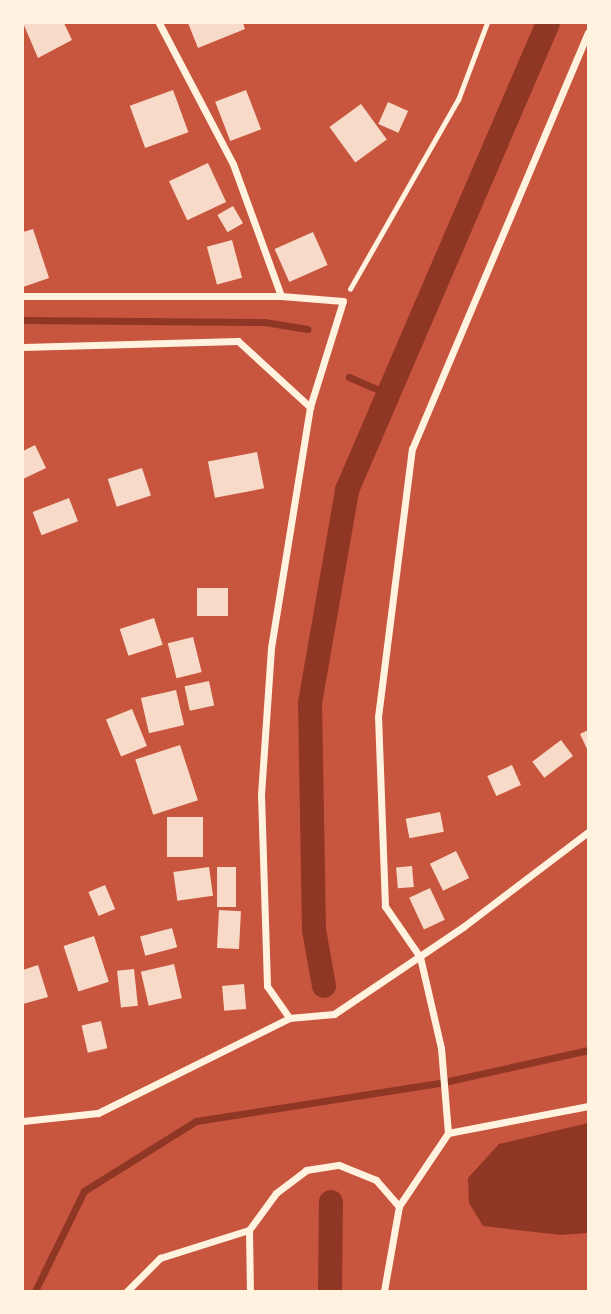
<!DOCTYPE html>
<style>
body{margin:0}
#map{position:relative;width:611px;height:1314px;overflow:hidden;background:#c8553d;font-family:Bitter,serif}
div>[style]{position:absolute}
.water>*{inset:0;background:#8f3625}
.stream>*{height:7px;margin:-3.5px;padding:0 3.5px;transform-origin:3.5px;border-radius:3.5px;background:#8f3625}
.canal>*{height:24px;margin:-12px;padding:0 12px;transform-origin:12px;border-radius:12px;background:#8f3625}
.building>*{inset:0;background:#f7dbc8;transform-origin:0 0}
.path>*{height:4.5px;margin:-2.25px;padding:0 2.25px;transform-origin:2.25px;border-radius:2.25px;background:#fff3e0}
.minor>*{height:7px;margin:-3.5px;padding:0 3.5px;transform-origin:3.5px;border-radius:3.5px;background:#fff3e0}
span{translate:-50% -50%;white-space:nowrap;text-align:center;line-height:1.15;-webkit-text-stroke:6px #fff3e0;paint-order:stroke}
.frame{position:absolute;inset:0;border:24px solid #fff3e0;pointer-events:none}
</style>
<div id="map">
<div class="water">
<i style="clip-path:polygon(588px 1123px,588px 1233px,561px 1235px,483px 1226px,469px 1203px,468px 1178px,499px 1144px)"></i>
</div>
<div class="stream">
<i style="left:23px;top:320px;width:241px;rotate:0.5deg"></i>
<i style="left:264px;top:322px;width:44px;rotate:9.2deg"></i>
<i style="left:349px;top:377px;width:43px;rotate:23.6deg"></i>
<i style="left:35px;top:1291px;width:111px;rotate:-63.9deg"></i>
<i style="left:84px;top:1191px;width:132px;rotate:-32deg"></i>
<i style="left:196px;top:1121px;width:251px;rotate:-8.9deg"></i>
<i style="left:444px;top:1082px;width:148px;rotate:-12.5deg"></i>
</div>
<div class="canal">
<i style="left:324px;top:986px;width:57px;rotate:-100.1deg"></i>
<i style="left:314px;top:930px;width:227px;rotate:-91deg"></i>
<i style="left:310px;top:703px;width:216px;rotate:-80.1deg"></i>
<i style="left:347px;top:490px;width:508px;rotate:-66.71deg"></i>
<i style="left:330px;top:1291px;width:89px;rotate:-89.4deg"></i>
</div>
<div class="building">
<i style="clip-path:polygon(23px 23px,64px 23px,72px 40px,38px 58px)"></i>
<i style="clip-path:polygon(188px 23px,243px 23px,245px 29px,198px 48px)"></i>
<i style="left:173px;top:90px;width:45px;height:46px;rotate:70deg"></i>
<i style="left:246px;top:90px;width:42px;height:33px;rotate:69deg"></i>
<i style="left:388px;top:102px;width:22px;height:24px;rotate:24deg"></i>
<i style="left:361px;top:104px;width:44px;height:39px;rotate:54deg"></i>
<i style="left:208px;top:163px;width:43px;height:43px;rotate:65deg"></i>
<i style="left:233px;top:206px;width:20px;height:18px;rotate:60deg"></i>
<i style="clip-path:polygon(33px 229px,49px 278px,23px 287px,23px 232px)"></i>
<i style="left:313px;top:232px;width:36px;height:42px;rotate:66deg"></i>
<i style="left:232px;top:240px;width:39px;height:26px;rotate:75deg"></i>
<i style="clip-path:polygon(35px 445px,46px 468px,23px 479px,23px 451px)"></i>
<i style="left:257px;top:452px;width:37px;height:50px;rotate:79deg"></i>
<i style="left:142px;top:468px;width:29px;height:36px;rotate:72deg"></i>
<i style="left:69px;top:498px;width:25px;height:39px;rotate:69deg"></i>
<i style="left:197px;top:588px;width:31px;height:28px"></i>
<i style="left:154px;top:618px;width:28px;height:36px;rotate:72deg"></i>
<i style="left:193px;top:637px;width:36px;height:26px;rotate:76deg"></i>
<i style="left:209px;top:681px;width:25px;height:25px;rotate:78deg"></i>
<i style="left:176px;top:690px;width:36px;height:36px;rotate:77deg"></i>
<i style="left:132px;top:709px;width:40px;height:28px;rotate:68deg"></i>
<i style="clip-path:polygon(588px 730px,588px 751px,580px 734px)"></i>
<i style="left:561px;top:740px;width:20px;height:36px;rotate:53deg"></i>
<i style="left:180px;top:745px;width:58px;height:47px;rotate:72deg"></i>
<i style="left:512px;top:765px;width:22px;height:27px;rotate:66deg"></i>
<i style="left:440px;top:812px;width:20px;height:35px;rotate:79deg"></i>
<i style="left:167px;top:817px;width:36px;height:40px"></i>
<i style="left:456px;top:851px;width:30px;height:29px;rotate:64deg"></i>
<i style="left:412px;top:866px;width:21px;height:16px;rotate:85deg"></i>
<i style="left:209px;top:867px;width:29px;height:36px;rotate:82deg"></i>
<i style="left:217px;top:867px;width:19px;height:40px"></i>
<i style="left:105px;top:885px;width:26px;height:18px;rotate:67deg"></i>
<i style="left:430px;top:888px;width:35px;height:23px;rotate:65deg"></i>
<i style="left:219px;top:910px;width:22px;height:38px;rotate:3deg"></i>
<i style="left:172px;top:928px;width:20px;height:33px;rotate:75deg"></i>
<i style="left:94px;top:936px;width:48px;height:32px;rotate:72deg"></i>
<i style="left:174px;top:964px;width:35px;height:34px;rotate:77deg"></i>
<i style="clip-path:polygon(38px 965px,48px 997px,23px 1004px,23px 970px)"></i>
<i style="left:134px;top:969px;width:37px;height:17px;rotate:84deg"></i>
<i style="left:244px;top:984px;width:25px;height:22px;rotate:85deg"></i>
<i style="left:101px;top:1021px;width:28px;height:20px;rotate:77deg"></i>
</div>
<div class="path">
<i style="left:350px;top:289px;width:218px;rotate:-60.3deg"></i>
<i style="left:458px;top:100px;width:82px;rotate:-69.4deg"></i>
</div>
<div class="minor">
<i style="left:159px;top:23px;width:159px;rotate:62.3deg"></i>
<i style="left:233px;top:164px;width:140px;rotate:70deg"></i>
<i style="left:23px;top:296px;width:258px"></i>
<i style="left:281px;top:296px;width:62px;rotate:4.6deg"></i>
<i style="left:343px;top:301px;width:111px;rotate:107.3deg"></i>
<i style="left:310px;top:407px;width:244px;rotate:99.2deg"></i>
<i style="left:271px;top:648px;width:146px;rotate:93.9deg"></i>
<i style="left:261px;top:794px;width:192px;rotate:88.2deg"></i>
<i style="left:267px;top:986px;width:39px;rotate:55deg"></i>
<i style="left:23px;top:347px;width:215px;rotate:-1.6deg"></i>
<i style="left:238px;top:341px;width:98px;rotate:42.5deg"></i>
<i style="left:23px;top:1121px;width:75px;rotate:-6.1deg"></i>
<i style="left:98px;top:1113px;width:213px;rotate:-26.4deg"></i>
<i style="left:289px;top:1018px;width:45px;rotate:-5.1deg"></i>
<i style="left:334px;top:1014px;width:156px;rotate:-34deg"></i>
<i style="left:463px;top:927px;width:157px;rotate:-37.2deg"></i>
<i style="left:448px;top:1133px;width:143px;rotate:-10.9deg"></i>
<i style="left:249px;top:1230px;width:61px;rotate:89.1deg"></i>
<i style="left:127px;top:1291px;width:47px;rotate:-45deg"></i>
<i style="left:160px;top:1258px;width:93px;rotate:-17.5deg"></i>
<i style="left:249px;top:1230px;width:46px;rotate:-53.9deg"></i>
<i style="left:276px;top:1193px;width:38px;rotate:-37deg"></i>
<i style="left:306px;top:1170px;width:33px;rotate:-9deg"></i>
<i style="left:339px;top:1165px;width:40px;rotate:22deg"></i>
<i style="left:376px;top:1180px;width:35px;rotate:49deg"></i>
<i style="left:384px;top:1291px;width:86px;rotate:-80deg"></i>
<i style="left:399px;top:1206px;width:88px;rotate:-56.1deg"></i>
<i style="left:448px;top:1133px;width:85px;rotate:-94.7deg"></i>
<i style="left:441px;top:1048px;width:93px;rotate:-103deg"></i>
<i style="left:420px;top:957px;width:62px;rotate:-124.5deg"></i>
<i style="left:385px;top:906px;width:189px;rotate:-92.1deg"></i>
<i style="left:378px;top:717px;width:270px;rotate:-82.8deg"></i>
<i style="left:412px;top:449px;width:452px;rotate:-67.1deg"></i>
</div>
<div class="frame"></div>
</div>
